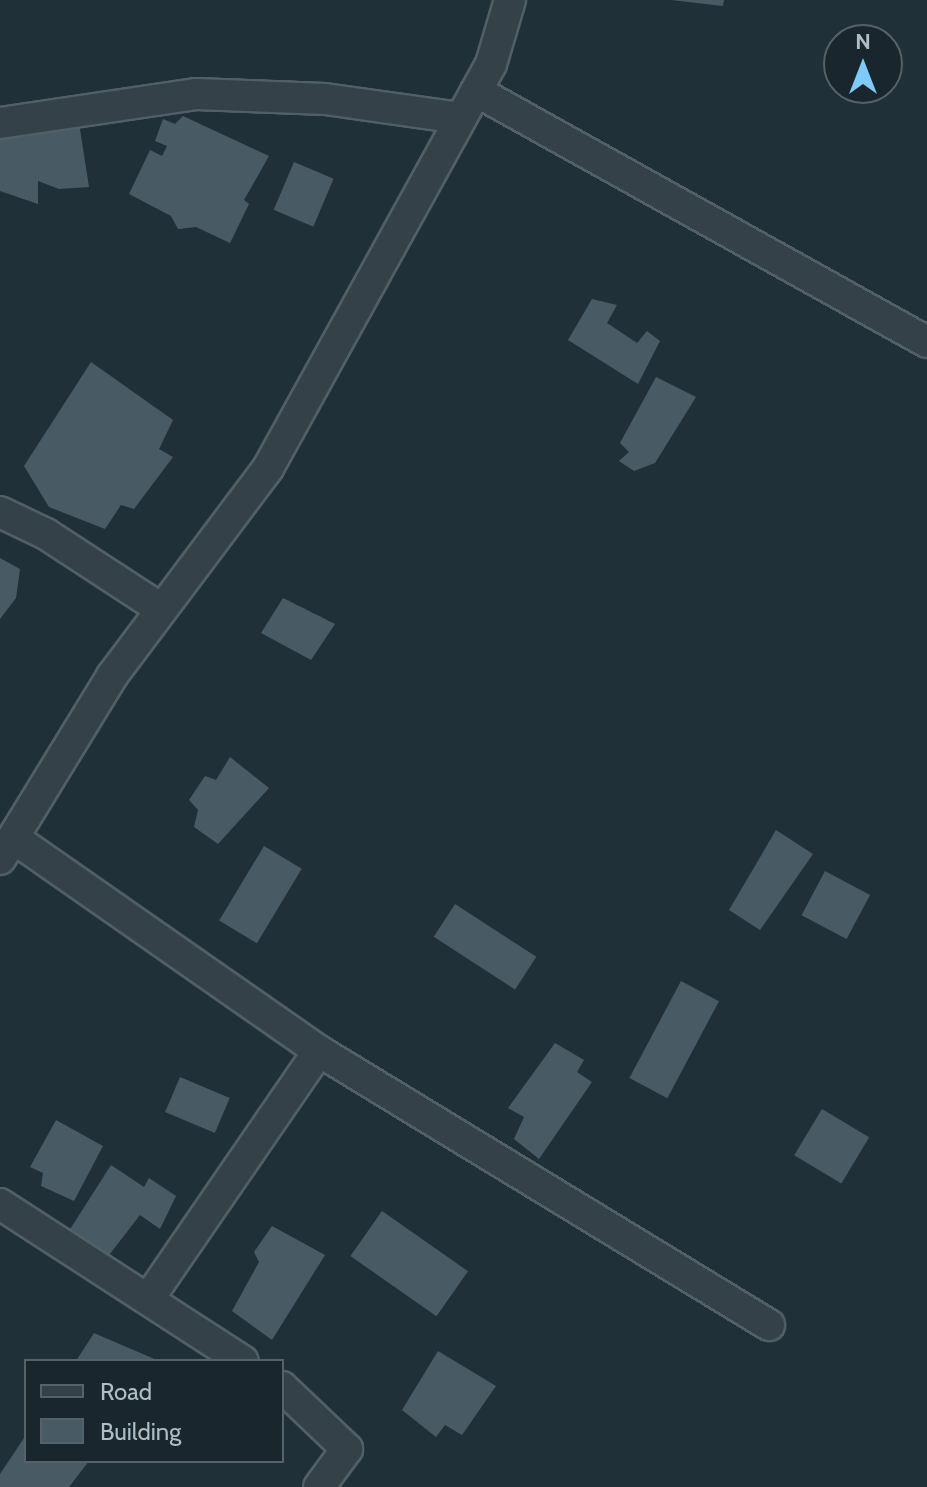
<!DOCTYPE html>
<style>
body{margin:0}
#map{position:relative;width:927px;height:1487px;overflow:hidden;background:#203039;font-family:Cabin,sans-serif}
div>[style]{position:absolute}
.building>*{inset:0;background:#485b65;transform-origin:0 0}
.roads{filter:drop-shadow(2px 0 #515f67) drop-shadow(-2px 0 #515f67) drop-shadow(0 2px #515f67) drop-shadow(0 -2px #515f67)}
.minor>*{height:30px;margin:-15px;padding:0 15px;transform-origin:15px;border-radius:15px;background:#344149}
span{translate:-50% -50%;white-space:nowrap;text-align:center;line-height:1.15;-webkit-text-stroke:6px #19262d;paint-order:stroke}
.legend{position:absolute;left:24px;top:1359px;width:260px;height:104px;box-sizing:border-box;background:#19262d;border:2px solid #55626a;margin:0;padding:10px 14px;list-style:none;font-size:24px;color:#aebdc6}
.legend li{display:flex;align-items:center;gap:16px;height:40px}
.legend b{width:40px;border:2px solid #55626a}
.north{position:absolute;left:823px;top:24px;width:80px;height:80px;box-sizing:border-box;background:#19262d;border:2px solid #55626a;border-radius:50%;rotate:0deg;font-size:22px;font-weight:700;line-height:32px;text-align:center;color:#aebdc6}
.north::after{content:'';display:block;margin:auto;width:28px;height:36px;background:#7ecbfa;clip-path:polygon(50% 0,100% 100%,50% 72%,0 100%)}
</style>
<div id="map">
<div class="building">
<i style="clip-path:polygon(671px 0,724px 0,723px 6px)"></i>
<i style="clip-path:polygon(183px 116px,269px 156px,244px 200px,249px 204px,230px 243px,196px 227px,178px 229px,171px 216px,129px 194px,150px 150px,162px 156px,167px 146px,155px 141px,163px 119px,175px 124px)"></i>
<i style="clip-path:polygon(79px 123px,89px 187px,59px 189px,38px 181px,38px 204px,0 191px,0 138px)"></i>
<i style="left:294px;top:162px;width:43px;height:52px;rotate:23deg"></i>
<i style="clip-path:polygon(592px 299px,617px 305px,607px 323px,637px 343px,647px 331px,660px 341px,638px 384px,568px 340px)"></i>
<i style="clip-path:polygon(91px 362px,173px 420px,159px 449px,173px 457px,134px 509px,121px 505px,105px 529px,49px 507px,24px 466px)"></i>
<i style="clip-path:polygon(656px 377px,696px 397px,655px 463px,634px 471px,619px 461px,629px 452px,620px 443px)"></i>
<i style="clip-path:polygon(0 558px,20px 569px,16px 598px,0 619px)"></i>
<i style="clip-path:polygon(283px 598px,335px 624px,311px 660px,261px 633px)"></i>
<i style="clip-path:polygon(230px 757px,269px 788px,218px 844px,194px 827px,198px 810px,189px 800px,205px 776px,216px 780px)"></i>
<i style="clip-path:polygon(776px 830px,813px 854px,760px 930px,729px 910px)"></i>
<i style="left:264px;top:846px;width:44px;height:87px;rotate:31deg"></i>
<i style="left:825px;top:871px;width:51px;height:50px;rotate:28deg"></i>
<i style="left:455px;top:904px;width:97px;height:39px;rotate:33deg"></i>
<i style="left:681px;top:981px;width:43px;height:110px;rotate:28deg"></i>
<i style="clip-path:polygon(555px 1043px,584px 1060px,577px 1072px,592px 1082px,539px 1159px,514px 1139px,524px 1117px,508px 1108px)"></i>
<i style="left:180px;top:1077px;width:54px;height:38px;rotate:23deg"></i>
<i style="left:822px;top:1109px;width:55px;height:54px;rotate:31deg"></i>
<i style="clip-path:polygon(56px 1120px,103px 1146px,74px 1201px,41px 1186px,43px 1173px,30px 1167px)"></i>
<i style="clip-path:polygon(111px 1165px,144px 1187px,149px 1178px,176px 1196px,160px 1229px,140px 1215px,106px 1259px,67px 1234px)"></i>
<i style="left:382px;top:1211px;width:105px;height:55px;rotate:35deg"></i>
<i style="clip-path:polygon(272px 1226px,325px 1255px,272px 1340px,232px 1311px,259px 1262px,254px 1252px)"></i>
<i style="clip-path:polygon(94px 1333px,159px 1361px,76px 1361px)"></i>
<i style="clip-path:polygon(438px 1351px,496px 1386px,462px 1435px,445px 1425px,436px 1437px,402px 1410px)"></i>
<i style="clip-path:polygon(26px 1435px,26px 1461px,89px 1461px,69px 1487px,0 1487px,0 1474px)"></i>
</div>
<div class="roads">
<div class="minor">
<i style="left:476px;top:91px;width:516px;rotate:29.1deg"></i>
<i style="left:0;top:123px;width:199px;rotate:-8.4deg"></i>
<i style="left:197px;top:94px;width:128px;rotate:2.2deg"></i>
<i style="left:325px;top:99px;width:137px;rotate:8deg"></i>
<i style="left:0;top:512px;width:51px;rotate:25.6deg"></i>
<i style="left:46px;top:534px;width:137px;rotate:33.1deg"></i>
<i style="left:15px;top:839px;width:371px;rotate:34.9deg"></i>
<i style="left:319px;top:1051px;width:527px;rotate:31.34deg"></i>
<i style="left:0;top:859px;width:215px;rotate:-58.5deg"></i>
<i style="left:112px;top:676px;width:260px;rotate:-53.1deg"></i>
<i style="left:268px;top:468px;width:461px;rotate:-61.1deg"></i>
<i style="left:491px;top:64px;width:67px;rotate:-73.5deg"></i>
<i style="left:0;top:1204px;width:289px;rotate:32.9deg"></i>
<i style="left:149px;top:1298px;width:300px;rotate:-55.5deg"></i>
<i style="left:282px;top:1387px;width:90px;rotate:43.6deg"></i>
<i style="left:347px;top:1449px;width:47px;rotate:126.4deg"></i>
</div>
</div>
<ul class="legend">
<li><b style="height:10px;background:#344149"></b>Road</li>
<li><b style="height:22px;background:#485b65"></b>Building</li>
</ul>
<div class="north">N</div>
</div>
